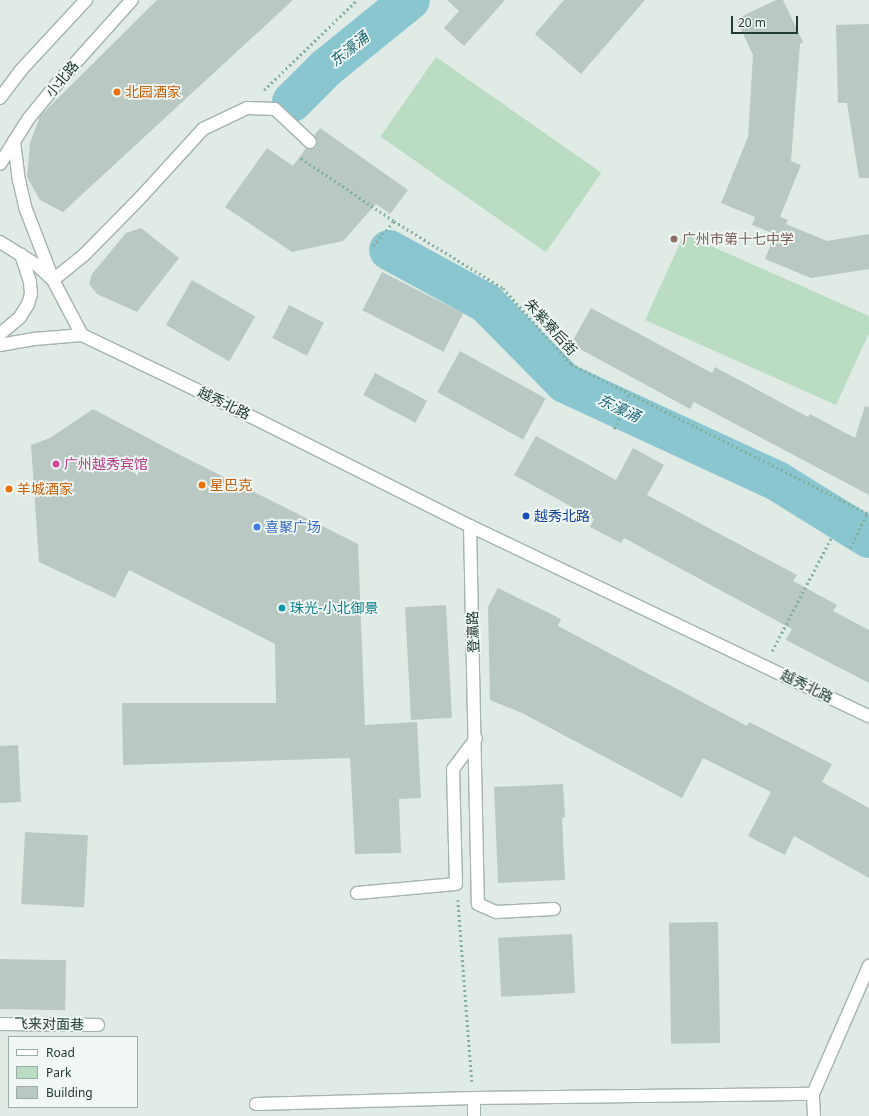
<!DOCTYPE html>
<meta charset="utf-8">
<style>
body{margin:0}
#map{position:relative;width:869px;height:1116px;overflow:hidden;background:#e0ebe6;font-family:"Noto Sans","Noto Sans SC",sans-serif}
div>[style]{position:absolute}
.green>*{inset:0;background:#badcc2;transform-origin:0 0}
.river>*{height:40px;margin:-20px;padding:0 20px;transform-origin:20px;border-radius:20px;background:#89c6cf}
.building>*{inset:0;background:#b9c8c2;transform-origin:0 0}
.path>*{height:2.5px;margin-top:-1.25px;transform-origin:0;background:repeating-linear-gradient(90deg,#81ae9f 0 2px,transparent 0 5px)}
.roads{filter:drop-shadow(1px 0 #a3b3ad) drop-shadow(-1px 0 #a3b3ad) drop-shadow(0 1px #a3b3ad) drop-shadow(0 -1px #a3b3ad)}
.service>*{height:12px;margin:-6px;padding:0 6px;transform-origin:6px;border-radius:6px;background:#fff}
.secondary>*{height:12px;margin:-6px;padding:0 6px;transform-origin:6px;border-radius:6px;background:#fff}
.dots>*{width:11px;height:11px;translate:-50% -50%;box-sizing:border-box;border:2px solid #f1f7f4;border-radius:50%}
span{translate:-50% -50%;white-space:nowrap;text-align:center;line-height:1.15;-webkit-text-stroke:3.5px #f1f7f4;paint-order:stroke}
.street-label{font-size:14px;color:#213b33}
.food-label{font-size:14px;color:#c56008}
.left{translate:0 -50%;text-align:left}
.education-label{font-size:14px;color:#785e54}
.hotel-label{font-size:14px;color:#b23c85}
.transit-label{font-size:14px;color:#164399}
.shop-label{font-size:14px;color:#366cbe}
.culture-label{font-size:14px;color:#0d838f}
.water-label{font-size:15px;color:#1d6875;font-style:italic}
.legend{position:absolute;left:8px;top:1036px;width:130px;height:72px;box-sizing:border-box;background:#f1f7f4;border:1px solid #9eaca7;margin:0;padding:5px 7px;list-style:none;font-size:12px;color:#213b33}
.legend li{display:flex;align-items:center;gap:8px;height:20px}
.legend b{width:20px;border:1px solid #9eaca7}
.scale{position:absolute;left:731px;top:16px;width:67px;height:18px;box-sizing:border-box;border:2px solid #213b33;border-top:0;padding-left:5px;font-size:12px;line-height:14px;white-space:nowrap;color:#213b33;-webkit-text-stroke:3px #f1f7f4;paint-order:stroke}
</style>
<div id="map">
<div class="green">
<i style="left:436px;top:57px;width:202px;height:97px;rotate:35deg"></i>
<i style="clip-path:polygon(684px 234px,869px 316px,869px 333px,836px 405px,645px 320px)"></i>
</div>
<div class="river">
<i style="left:292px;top:102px;width:48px;rotate:-45deg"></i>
<i style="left:326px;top:68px;width:108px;rotate:-39deg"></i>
<i style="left:389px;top:250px;width:111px;rotate:28.7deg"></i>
<i style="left:486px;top:303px;width:112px;rotate:45.4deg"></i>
<i style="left:565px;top:383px;width:234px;rotate:24.8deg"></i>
<i style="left:777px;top:481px;width:108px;rotate:31.8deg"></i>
</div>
<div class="building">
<i style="clip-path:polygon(157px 0,293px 0,63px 212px,40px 200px,27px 177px,30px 143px,40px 116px)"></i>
<i style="clip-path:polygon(447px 0,505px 0,464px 46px,444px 28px,459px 11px)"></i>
<i style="clip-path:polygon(564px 0,645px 0,581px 74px,535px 34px)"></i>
<i style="clip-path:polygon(776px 0,783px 0,803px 42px,800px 44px,791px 161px,801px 165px,780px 217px,788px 220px,786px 224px,827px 241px,869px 234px,869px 269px,811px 278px,765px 259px,775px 234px,752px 225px,755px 217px,721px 203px,748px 137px,753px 55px,736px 19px)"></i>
<i style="clip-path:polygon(869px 24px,869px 178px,859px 178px,847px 103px,838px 103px,836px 25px)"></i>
<i style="clip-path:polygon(320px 128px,408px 190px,390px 214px,376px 204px,343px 241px,292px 252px,225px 207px,267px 148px,293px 166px,306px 148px,312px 149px,316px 147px,317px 140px,314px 136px)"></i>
<i style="clip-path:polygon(141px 228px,179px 258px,137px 312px,97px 294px,89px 284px,92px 274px,126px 233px)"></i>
<i style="left:382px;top:272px;width:91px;height:43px;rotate:27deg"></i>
<i style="left:192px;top:280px;width:73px;height:52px;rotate:30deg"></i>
<i style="left:289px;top:305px;width:39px;height:37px;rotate:27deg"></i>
<i style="clip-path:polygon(591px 308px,712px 373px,715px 367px,808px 417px,810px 414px,855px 438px,865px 406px,869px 407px,869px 495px,694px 402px,690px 409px,571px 344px)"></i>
<i style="left:460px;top:351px;width:98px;height:47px;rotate:29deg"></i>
<i style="left:375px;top:373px;width:59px;height:25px;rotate:28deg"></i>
<i style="clip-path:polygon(93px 409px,182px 456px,358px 544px,365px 725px,417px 722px,421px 798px,399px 799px,401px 853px,355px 854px,350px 758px,123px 765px,122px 703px,276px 703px,275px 644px,129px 570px,115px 598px,39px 562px,31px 445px,50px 438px)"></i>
<i style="clip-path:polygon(536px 436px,616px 480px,633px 448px,664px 465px,647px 495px,797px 575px,793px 581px,837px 605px,833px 611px,869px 630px,869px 683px,786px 640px,792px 629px,624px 538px,621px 543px,590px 527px,594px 519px,514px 475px)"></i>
<i style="clip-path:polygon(498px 588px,561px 619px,558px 626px,747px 726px,749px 722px,832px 764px,822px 782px,869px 808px,869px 878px,794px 836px,785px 855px,748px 836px,771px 792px,703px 758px,682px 798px,522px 713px,490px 700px,488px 607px)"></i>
<i style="left:446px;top:605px;width:113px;height:41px;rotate:87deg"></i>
<i style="clip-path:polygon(18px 745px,21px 802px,0 803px,0 746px)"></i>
<i style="clip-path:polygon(563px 784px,565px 817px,562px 818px,565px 880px,498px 883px,494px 787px)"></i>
<i style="left:25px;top:832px;width:63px;height:72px;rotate:3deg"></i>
<i style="left:718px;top:922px;width:121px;height:49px;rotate:89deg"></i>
<i style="left:572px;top:934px;width:59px;height:74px;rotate:87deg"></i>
<i style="left:0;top:959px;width:66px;height:50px;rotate:1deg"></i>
</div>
<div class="path">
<i style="left:264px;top:90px;width:129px;rotate:-44.1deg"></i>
<i style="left:301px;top:158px;width:112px;rotate:34.1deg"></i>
<i style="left:394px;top:221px;width:128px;rotate:31.6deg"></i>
<i style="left:503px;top:288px;width:102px;rotate:48.2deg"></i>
<i style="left:571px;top:364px;width:334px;rotate:26.7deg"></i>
<i style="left:373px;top:246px;width:33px;rotate:-50deg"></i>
<i style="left:614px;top:429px;width:38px;rotate:-67deg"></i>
<i style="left:850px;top:548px;width:39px;rotate:-64deg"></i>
<i style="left:772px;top:651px;width:127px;rotate:-62.4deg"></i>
<i style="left:458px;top:900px;width:182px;rotate:85.6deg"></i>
</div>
<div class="roads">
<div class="service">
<i style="left:53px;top:280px;width:40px;rotate:-39deg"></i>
<i style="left:84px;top:255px;width:81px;rotate:-45.5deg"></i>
<i style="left:141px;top:197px;width:92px;rotate:-47.6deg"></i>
<i style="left:203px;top:129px;width:49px;rotate:-25.5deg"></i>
<i style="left:247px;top:108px;width:28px;rotate:2deg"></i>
<i style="left:275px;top:109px;width:48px;rotate:43.3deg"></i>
<i style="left:470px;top:526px;width:378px;rotate:88.8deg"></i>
<i style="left:478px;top:904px;width:20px;rotate:24deg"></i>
<i style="left:496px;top:912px;width:58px;rotate:-3deg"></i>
<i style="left:357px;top:893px;width:99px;rotate:-5.2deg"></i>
<i style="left:456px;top:884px;width:115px;rotate:-91.5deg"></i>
<i style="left:453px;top:769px;width:38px;rotate:-53deg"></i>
<i style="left:0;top:1024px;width:98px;rotate:0.6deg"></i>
<i style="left:474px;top:1098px;width:18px;rotate:90deg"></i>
<i style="left:256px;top:1104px;width:218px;rotate:-1.6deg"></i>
<i style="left:474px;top:1098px;width:339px;rotate:-0.7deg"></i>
<i style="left:814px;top:1116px;width:22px;rotate:-93deg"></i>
<i style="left:813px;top:1094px;width:140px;rotate:-66.4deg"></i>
</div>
<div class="secondary">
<i style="left:0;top:98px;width:35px;rotate:-53deg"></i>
<i style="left:21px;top:70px;width:96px;rotate:-47.1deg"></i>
<i style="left:14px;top:141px;width:39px;rotate:83deg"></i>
<i style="left:19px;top:180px;width:28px;rotate:77deg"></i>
<i style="left:25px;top:207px;width:75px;rotate:68.9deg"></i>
<i style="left:0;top:164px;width:54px;rotate:-57.8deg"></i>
<i style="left:29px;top:118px;width:50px;rotate:-50.6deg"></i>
<i style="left:61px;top:79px;width:106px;rotate:-48.1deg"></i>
<i style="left:0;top:242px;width:44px;rotate:31.9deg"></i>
<i style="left:37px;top:265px;width:22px;rotate:43deg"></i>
<i style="left:53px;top:280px;width:62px;rotate:62.2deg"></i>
<i style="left:82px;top:335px;width:155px;rotate:25.6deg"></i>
<i style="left:222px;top:402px;width:277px;rotate:26.6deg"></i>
<i style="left:470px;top:526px;width:442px;rotate:25.5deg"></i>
<i style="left:0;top:334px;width:26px;rotate:-40deg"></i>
<i style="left:20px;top:317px;width:15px;rotate:-58deg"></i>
<i style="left:28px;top:304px;width:10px;rotate:-73deg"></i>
<i style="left:31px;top:294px;width:12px;rotate:-95deg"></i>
<i style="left:30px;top:282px;width:29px;rotate:-108deg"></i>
<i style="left:0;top:345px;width:36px;rotate:-10deg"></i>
<i style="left:35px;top:339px;width:47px;rotate:-4.9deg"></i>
</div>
</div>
<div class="dots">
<i style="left:117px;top:92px;background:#e8710a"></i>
<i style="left:674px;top:239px;background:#8d6e63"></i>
<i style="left:56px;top:464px;background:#d1479c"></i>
<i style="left:202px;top:485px;background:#e8710a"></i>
<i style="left:9px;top:489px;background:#e8710a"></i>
<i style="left:526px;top:516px;background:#1a4fb4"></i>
<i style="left:257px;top:527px;background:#3f7fe0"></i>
<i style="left:282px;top:608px;background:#0f9aa8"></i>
</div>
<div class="street-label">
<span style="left:62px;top:79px;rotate:-50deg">小北路</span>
<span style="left:551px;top:327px;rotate:48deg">朱紫寮后街</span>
<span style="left:224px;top:403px;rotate:26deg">越秀北路</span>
<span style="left:473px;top:632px;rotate:-92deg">登瀛路</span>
<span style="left:807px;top:686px;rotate:26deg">越秀北路</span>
<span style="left:49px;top:1024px;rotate:1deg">飞来对面巷</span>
</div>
<div class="food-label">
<span class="left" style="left:125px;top:92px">北园酒家</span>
<span class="left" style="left:210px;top:485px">星巴克</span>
<span class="left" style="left:17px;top:489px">羊城酒家</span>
</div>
<div class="education-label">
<span class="left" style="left:682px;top:239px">广州市第十七中学</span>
</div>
<div class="hotel-label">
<span class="left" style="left:64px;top:464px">广州越秀宾馆</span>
</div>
<div class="transit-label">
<span class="left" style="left:534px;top:516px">越秀北路</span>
</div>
<div class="shop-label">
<span class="left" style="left:265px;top:527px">喜聚广场</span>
</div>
<div class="culture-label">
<span class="left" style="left:290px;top:608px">珠光-小北御景</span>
</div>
<div class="water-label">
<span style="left:349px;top:49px;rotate:-39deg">东濠涌</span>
<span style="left:619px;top:408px;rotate:25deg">东濠涌</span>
</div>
<ul class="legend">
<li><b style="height:5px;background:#fff"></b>Road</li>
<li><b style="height:11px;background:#badcc2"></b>Park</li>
<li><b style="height:11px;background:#b9c8c2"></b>Building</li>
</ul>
<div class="scale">20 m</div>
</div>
